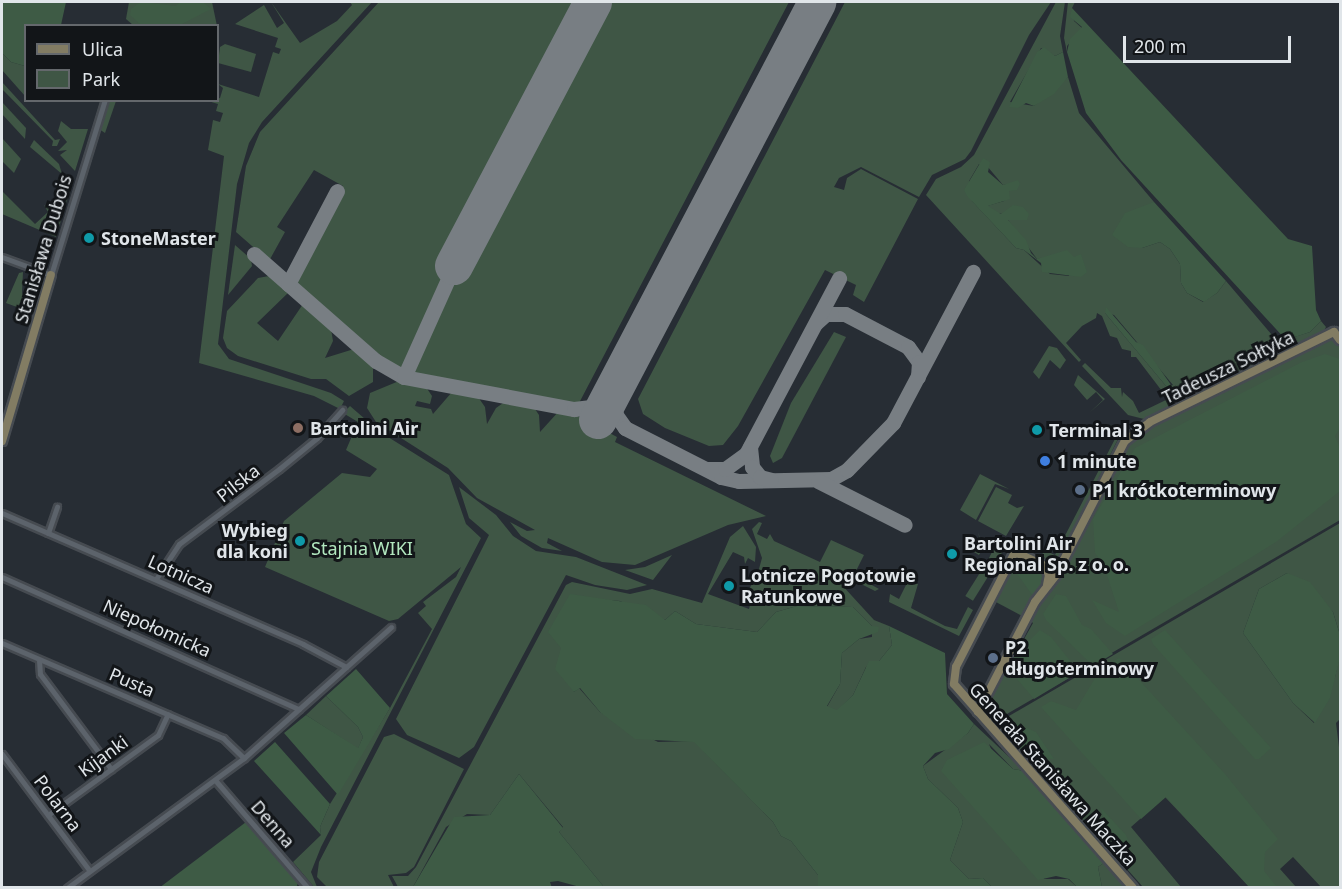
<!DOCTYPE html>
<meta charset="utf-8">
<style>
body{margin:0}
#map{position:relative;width:1342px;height:889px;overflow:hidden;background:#272d34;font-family:"Noto Sans",sans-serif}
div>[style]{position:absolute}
.green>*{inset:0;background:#3f5645;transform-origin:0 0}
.forest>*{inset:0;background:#3e5b45}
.taxiway>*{height:15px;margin:-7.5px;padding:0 7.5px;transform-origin:7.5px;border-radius:7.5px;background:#787e83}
.runway>*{height:38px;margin:-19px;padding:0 19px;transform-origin:19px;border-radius:19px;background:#787e83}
.roads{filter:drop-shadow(2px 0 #464b51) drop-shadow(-2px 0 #464b51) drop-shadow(0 2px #464b51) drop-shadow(0 -2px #464b51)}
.street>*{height:5px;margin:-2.5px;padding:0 2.5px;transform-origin:2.5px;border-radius:2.5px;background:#5c636b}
.secondary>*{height:8px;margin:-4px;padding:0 4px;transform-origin:4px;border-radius:4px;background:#827c63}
.dots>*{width:16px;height:16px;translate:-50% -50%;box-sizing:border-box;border:3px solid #121518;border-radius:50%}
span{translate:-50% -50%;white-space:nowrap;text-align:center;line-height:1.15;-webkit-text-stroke:6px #121518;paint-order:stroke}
.poi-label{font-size:18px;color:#e0e5e9;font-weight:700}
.left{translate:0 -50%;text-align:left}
.right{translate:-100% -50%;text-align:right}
.street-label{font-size:18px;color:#e0e5e9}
.park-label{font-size:18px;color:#b2e8bf}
.frame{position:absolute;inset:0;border:3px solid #e0e5e9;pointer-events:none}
.legend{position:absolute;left:24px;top:24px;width:195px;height:78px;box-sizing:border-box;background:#121518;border:2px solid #64686c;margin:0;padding:8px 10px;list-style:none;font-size:18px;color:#e0e5e9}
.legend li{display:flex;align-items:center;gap:12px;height:30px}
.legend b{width:30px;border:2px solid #64686c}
.scale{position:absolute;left:1123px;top:36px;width:168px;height:27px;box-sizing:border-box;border:3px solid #e0e5e9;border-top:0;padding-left:8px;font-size:18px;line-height:21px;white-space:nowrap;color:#e0e5e9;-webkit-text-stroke:4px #121518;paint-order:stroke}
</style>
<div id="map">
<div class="green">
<i style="clip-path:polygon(129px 2px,212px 2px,217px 26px,133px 25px,126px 19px)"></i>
<i style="clip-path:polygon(271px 2px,300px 43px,337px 21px,352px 5px,350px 2px,372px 2px,262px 122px,249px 143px,237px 184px,218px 344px,229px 359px,331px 393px,344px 401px,340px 409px,314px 396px,199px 363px,224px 156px,208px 150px,213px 120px,220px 122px,223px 113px,216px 111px,218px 104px,208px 101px,220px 98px,223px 88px,218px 84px,259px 97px,273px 52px,279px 54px,281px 49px,275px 47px,278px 38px,235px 24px,264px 5px,277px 28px,284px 23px)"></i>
<i style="clip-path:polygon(379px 2px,789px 2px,578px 405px,398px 370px,293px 283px,343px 186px,314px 170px,277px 227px,285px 232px,269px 261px,236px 232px,246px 166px,260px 132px)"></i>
<i style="clip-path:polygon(845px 2px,1051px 2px,1029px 35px,971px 151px,965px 159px,932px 175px,919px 197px,861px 167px,839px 178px,834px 187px,844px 190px,847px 178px,861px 169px,918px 199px,864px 302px,853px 295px,856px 285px,825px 270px,738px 426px,723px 445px,709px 446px,665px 428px,643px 414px,638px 399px)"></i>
<i style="clip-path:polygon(evenodd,1056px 2px,1065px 2px,1060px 36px,1063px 52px,1055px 56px,1041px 48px,1010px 102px,1034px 106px,1068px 77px,1079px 113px,1154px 202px,1142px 248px,1160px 242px,1170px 249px,1180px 264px,1181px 283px,1187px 293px,1203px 302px,1217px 293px,1226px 281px,1283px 348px,1281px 353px,1144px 419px,1128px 415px,1082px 366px,1085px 363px,1111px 388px,1121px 388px,1122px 397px,1123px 392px,1133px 401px,1139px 413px,1168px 399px,1136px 357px,1131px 357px,1131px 351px,1122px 349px,1117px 338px,1110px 336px,1102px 316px,1097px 313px,1096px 318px,1082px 326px,1066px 343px,1081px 360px,1079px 362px,926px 195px,936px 179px,961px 167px,974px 155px,1056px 2px,979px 164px,987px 166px,1003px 185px,1010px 184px,1004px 201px,987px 206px,994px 212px,1027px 220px,1008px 220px,1037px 259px,1074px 257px,1069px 276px,1050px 274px,1024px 250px,1016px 248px,972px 201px,969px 181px,979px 164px,1056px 2px,1105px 313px,1114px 315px,1173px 385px,1166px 386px,1105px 313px)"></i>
<i style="clip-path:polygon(1068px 2px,1075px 2px,1072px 8px,1074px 21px,1082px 28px,1067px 46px,1067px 52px,1064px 38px)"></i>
<i style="clip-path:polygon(225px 44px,256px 54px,251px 72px,218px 63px,220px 47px)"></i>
<i style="clip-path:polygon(2px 53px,11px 62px,25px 66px,25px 96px,2px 70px)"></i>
<i style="clip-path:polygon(2px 82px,55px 140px,60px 139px,57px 146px,52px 146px,53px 141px,2px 89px)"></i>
<i style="clip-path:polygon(107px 101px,116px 101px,105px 133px,99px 129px)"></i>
<i style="clip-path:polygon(2px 102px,26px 128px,25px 139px,2px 114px)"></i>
<i style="clip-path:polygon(61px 121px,71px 129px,88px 129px,75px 171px,60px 155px,67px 150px,58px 151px,67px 142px,58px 131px)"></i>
<i style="clip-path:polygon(2px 138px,21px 159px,14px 173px,2px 161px)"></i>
<i style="clip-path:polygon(34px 140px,59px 164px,62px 174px,30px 147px)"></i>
<i style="clip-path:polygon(67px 176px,73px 180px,56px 237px,2px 214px,2px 191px,35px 224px,48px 212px,44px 205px,52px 210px,60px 207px,62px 199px,57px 189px)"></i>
<i style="clip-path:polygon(235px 245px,251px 259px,252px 266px,228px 295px)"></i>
<i style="clip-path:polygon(23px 272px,22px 293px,33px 313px,6px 303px,19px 273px)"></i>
<i style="clip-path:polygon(36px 273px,45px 280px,38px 301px,27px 283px)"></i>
<i style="clip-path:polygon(269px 276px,289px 292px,257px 323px,278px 341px,303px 304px,331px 329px,333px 341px,325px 358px,354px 349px,373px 366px,373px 382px,349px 396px,326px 379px,311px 379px,238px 356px,227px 348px,223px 338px,227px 311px,258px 278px)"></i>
<i style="clip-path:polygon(1321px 321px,1326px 327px,1323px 332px,1295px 346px,1290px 344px,1288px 339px,1310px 332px)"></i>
<i style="clip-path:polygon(834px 332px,846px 337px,782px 458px,773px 463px,770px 456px,791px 403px)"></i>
<i style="clip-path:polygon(1328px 338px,1334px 339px,1340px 347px,1340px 520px,995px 721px,991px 716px,990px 700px,1033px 623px,1029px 620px,1132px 441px,1148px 427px)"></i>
<i style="clip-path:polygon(1049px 346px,1057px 348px,1066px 360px,1060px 369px,1050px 360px,1039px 379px,1033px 372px)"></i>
<i style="clip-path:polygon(1078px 375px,1105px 399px,1089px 413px,1103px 400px,1096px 392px,1087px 400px,1074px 385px)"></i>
<i style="clip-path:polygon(399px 381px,426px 387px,432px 396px,430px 404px,417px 401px,415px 406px,431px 409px,433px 414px,452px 392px,478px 397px,485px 407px,487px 424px,496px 408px,506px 401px,533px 406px,539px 415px,540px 432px,559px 411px,574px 414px,617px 437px,615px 442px,766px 516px,728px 525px,635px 565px,602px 562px,548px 538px,547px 543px,562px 551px,542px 548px,521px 536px,510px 522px,527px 531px,535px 530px,477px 498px,448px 468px,376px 422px,367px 408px,370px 393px)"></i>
<i style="clip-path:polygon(350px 406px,380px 432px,449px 475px,466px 524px,481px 538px,321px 847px,311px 872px,317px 887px,314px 887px,293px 862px,321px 835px,320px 827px,330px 804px,390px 708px,432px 629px,418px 613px,426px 606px,423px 602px,456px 577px,461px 567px,398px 619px,389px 621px,265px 567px,284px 521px,342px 473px,370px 477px,377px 469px,346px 450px,358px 422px,343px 413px)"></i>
<i style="clip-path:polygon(1102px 424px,1116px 426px,1119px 437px,1057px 562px,1050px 566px,1042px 554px,1046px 551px,1055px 555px,1116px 437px)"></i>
<i style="clip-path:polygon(980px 474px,1009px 489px,995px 484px,976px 520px,960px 510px)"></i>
<i style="clip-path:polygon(459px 487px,496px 515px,513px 536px,536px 551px,576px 557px,647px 585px,627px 590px,595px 585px,566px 575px,474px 747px,459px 758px,407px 735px,396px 719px,489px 535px,469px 518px)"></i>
<i style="clip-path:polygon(996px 487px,1012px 495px,1008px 503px,1017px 508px,1024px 506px,1006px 536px,978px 521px)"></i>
<i style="clip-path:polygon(759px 522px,762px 523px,757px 534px,767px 539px,770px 534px,774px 541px,820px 562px,831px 540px,864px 555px,854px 575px,879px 589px,875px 591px,845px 576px,841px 584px,874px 620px,889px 626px,892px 645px,879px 661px,866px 667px,853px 695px,837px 711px,827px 707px,840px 684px,842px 653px,859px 639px,872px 637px,872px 626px,853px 607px,797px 606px,776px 612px,757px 632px,696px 624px,675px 611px,665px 620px,620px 601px,595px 599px,561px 648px,574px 692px,579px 688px,600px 712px,658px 742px,694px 741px,773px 822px,781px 836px,791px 841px,818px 875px,818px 887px,604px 887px,559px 832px,563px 827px,519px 774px,490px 815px,467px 814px,446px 827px,413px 887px,398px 887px,392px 876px,408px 876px,416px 867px,566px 585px,572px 582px,630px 594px,652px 589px,702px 603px,730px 537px,743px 526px,756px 547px,755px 562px,748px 558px,745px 564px,744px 557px,733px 552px,708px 594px,749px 609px,750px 605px,742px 603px,747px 601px,752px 591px,749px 589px,757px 576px,762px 558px,752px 529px)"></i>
<i style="clip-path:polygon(1340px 523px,1340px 635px,1333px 612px,1287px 573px,1259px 589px,1243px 633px,1293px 703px,1314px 723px,1335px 677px,1340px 654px,1340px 719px,1336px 723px,1340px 755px,1340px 887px,1321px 887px,1293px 857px,1280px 869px,1296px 887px,1250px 887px,1165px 797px,1131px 827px,1181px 887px,1143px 887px,997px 723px)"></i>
<i style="clip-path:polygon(978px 532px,981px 541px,990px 541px,1004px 548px,997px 563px,988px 560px,995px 546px,991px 544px,985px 544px,979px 555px,974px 552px,980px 540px)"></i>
<i style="clip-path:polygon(672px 555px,653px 580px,625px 570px,645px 567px)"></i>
<i style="clip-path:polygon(1027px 560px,1044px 570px,1045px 578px,1024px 617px,994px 601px,1014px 563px)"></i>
<i style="left:986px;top:563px;width:9px;height:39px;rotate:32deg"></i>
<i style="clip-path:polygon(908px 581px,918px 584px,911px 608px,945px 626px,957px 629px,968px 607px,973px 610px,959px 636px,889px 602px,890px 594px,899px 599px)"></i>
<i style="clip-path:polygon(326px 696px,358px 727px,363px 737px,358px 749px,306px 715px)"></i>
<i style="clip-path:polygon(974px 724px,1024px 771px,1013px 769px,989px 744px,1044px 879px,1068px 879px,1077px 887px,992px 887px,983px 878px,969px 879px,950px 860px,963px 822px,958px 808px,928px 779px,923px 766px,968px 733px)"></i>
<i style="clip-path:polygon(996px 724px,1141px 887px,1138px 887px)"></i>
<i style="clip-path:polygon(394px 734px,464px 769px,414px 867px,406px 873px,388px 875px,394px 887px,327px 887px,317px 877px,319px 862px,384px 737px)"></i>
<i style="clip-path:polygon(1105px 862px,1128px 887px,1102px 887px,1098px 867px)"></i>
</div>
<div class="forest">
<i style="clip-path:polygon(2px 2px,66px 2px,61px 25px,26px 26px,25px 66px,11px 62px,2px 53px)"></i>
<i style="clip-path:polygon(141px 2px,176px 6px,180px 2px,203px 2px,211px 9px,180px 25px,141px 25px,130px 15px,131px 9px)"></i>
<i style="clip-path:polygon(1072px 8px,1288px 239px,1312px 246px,1316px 310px,1321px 321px,1310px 332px,1286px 340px,1121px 160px,1086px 113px,1067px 52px,1070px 39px,1082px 27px,1070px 17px)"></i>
<i style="clip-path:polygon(1044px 47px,1055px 56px,1063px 52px,1068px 77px,1054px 94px,1034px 106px,1026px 103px,1018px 108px,1009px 107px,1037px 52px)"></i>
<i style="clip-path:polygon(983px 158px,990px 162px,988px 172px,1003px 185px,1018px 180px,1020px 184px,1017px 190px,1009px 191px,1010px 199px,988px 206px,1001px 214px,1013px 205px,1023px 207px,1029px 214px,1027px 220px,1008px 220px,1026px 240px,1031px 253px,1037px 259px,1067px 250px,1074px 257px,1081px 254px,1087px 272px,1081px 277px,1042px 272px,1041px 263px,1024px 250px,1016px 248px,967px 196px,964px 190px)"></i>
<i style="clip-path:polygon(1154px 202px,1226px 281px,1217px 293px,1204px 302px,1187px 293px,1181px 283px,1180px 264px,1170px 249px,1160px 242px,1142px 248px,1128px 247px,1112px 235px,1125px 213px)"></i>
<i style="clip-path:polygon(1106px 307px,1136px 342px,1143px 345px,1176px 392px,1166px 386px,1105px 313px)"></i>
<i style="clip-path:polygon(1325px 354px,1340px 359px,1340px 428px,1335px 436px,1340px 448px,1340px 491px,1276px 542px,1125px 636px,1106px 623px,1092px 600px,1119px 612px,1103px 563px,1095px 553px,1093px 519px,1135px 448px,1302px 362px)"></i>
<i style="clip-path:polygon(1026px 563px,1042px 572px,1041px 584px,1033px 596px,1013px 568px)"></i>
<i style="clip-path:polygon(1287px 573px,1310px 582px,1333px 612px,1340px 635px,1339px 662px,1330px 698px,1315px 723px,1293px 703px,1243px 633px,1259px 589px)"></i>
<i style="clip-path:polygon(570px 594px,646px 605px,665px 620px,675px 611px,696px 624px,757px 632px,776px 612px,797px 606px,853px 607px,872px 626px,879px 627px,878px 632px,859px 639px,842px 653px,840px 684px,827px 706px,837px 710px,853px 695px,869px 661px,879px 661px,892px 645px,889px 626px,945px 653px,947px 694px,974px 724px,968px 733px,949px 749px,935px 753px,923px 766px,928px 779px,958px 808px,963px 822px,950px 860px,969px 879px,983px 878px,992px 887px,818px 887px,818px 875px,791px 841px,781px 836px,773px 822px,694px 742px,635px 739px,600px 712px,580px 688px,574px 692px,555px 669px,561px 648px,548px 632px)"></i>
<i style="clip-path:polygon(1056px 594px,1066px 596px,1082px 625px,1091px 629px,1113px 654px,1093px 666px,1046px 620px,1043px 614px)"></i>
<i style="clip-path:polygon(1040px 630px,1051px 637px,1079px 672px,1034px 699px,1012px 673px,1029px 641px)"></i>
<i style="clip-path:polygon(1165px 630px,1271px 748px,1259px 759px,1255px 759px,1153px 644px,1151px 639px)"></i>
<i style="clip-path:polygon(1119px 658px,1225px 774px,1278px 839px,1265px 852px,1264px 871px,1277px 887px,1249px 887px,1166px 797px,1141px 819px,1041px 707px,1051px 701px,1076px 710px,1101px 668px)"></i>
<i style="clip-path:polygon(356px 669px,390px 708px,338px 795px,284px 733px,306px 715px,358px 748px,363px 737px,358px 727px,326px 696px)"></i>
<i style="clip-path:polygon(1013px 722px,1036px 732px,1054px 759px,1036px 758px,1008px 731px)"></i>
<i style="clip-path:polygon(275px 742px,330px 804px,320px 827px,321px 835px,254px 761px)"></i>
<i style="clip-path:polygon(984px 742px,1013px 769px,1024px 771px,1105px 862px,1098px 867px,1102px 887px,1077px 887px,1069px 879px,1056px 876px,1038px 880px,941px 771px,947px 760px)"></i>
<i style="clip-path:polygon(519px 774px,563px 828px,559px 832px,604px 887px,580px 887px,558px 881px,550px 882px,552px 888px,413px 887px,454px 817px,490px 815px)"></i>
<i style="clip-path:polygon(1101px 808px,1126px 835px,1131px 848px,1123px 848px,1105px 828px)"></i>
<i style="clip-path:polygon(246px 822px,299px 881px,296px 888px,159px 888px)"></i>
</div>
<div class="taxiway">
<i style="left:254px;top:254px;width:162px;rotate:41.3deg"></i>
<i style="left:376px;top:361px;width:32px;rotate:30deg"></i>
<i style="left:404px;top:377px;width:173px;rotate:10.7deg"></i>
<i style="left:574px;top:409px;width:17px;rotate:-7deg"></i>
<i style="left:591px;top:407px;width:25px;rotate:-34deg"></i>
<i style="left:288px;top:284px;width:105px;rotate:-62.2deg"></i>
<i style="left:816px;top:323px;width:13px;rotate:-42deg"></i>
<i style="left:826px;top:314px;width:19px"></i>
<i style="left:845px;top:314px;width:71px;rotate:27.6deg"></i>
<i style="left:908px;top:347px;width:19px;rotate:54deg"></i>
<i style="left:919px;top:362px;width:15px;rotate:94deg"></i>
<i style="left:404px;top:377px;width:122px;rotate:-65.8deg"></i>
<i style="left:612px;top:393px;width:22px;rotate:80deg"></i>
<i style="left:616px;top:415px;width:16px;rotate:55deg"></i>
<i style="left:625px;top:428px;width:108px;rotate:27deg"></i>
<i style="left:721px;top:477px;width:18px;rotate:13deg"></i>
<i style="left:739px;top:481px;width:92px;rotate:-1.2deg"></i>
<i style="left:831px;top:479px;width:18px;rotate:-29deg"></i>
<i style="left:847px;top:470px;width:66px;rotate:-45.6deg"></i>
<i style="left:893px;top:423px;width:171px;rotate:-62.1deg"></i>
<i style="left:750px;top:447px;width:20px;rotate:84deg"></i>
<i style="left:752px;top:467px;width:13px;rotate:51deg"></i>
<i style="left:760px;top:477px;width:11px;rotate:15deg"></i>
<i style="left:707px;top:469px;width:18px"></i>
<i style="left:725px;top:469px;width:26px;rotate:-36deg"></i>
<i style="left:746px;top:454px;width:199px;rotate:-62.1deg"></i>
<i style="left:818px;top:481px;width:97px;rotate:26.8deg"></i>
</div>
<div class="runway">
<i style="left:454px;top:266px;width:298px;rotate:-62.2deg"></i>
<i style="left:598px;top:420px;width:472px;rotate:-62.3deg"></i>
</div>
<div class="roads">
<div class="street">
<i style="left:2px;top:257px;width:52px;rotate:20.2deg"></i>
<i style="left:51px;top:275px;width:183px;rotate:-72.9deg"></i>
<i style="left:2px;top:513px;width:328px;rotate:23.5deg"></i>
<i style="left:303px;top:644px;width:49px;rotate:28.1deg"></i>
<i style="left:48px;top:533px;width:28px;rotate:-71deg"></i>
<i style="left:2px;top:577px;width:325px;rotate:24deg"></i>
<i style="left:156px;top:579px;width:42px;rotate:-56.7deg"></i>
<i style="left:179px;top:544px;width:125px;rotate:-36.9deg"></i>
<i style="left:279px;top:469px;width:49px;rotate:-39.2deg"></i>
<i style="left:317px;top:438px;width:38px;rotate:-48deg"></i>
<i style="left:2px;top:643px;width:241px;rotate:23.3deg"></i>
<i style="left:223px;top:738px;width:29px;rotate:44deg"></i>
<i style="left:39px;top:660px;width:14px;rotate:86deg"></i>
<i style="left:40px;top:674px;width:119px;rotate:53.2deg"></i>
<i style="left:2px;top:754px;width:146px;rotate:53.1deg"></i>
<i style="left:215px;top:780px;width:143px;rotate:49.3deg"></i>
<i style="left:48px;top:815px;width:136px;rotate:-36deg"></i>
<i style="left:158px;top:735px;width:23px;rotate:-65deg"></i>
<i style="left:67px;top:888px;width:220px;rotate:-36.3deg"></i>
<i style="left:244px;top:758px;width:197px;rotate:-41.7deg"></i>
</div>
<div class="secondary">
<i style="left:2px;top:441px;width:173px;rotate:-73.6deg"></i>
<i style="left:1047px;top:585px;width:10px;rotate:-79deg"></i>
<i style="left:1049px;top:575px;width:10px;rotate:-114deg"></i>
<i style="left:1045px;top:566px;width:33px;rotate:-155deg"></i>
<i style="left:1015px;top:552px;width:129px;rotate:117.2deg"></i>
<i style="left:956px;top:667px;width:17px;rotate:97deg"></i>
<i style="left:954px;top:684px;width:271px;rotate:48.7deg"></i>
<i style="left:978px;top:712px;width:124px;rotate:-62.6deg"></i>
<i style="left:1035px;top:602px;width:34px;rotate:-52deg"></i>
<i style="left:1056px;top:575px;width:151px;rotate:-62.8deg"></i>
<i style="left:1125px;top:441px;width:31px;rotate:-37deg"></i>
<i style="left:1150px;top:422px;width:205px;rotate:-26.1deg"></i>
<i style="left:1334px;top:332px;width:10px;rotate:53deg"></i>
</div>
</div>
<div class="dots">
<i style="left:89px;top:238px;background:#0f9aa8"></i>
<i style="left:298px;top:428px;background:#8d6e63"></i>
<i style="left:1037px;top:430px;background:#0f9aa8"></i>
<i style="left:1045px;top:461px;background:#3f7fe0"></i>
<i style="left:1080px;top:490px;background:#5c6f8a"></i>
<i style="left:300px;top:541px;background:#0f9aa8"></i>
<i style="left:952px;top:554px;background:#0f9aa8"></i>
<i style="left:729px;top:586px;background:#0f9aa8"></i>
<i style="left:993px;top:658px;background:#5c6f8a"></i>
</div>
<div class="poi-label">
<span class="left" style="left:101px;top:238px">StoneMaster</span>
<span class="left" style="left:310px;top:428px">Bartolini Air</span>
<span class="left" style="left:1049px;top:430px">Terminal 3</span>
<span class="left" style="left:1057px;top:461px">1 minute</span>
<span class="left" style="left:1092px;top:490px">P1 krótkoterminowy</span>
<span class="right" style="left:288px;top:541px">Wybieg<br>dla koni</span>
<span class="left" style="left:964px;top:554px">Bartolini Air<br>Regional Sp. z o. o.</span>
<span class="left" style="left:741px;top:586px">Lotnicze Pogotowie<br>Ratunkowe</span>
<span class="left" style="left:1005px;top:658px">P2<br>długoterminowy</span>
</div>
<div class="street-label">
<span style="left:43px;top:249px;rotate:-73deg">Stanisława Dubois</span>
<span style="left:1228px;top:367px;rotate:-26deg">Tadeusza Sołtyka</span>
<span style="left:238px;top:483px;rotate:-38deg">Pilska</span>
<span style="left:181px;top:574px;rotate:24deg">Lotnicza</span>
<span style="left:157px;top:628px;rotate:24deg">Niepołomicka</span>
<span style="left:132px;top:682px;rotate:23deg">Pusta</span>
<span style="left:103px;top:756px;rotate:-36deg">Kijanki</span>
<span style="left:1053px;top:774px;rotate:48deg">Generała Stanisława Maczka</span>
<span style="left:58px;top:803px;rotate:53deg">Polarna</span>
<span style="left:273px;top:824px;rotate:49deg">Denna</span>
</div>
<div class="park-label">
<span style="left:362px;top:548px">Stajnia WIKI</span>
</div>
<div class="frame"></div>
<ul class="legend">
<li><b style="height:8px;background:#827c63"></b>Ulica</li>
<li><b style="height:16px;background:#3f5645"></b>Park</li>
</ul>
<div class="scale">200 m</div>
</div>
